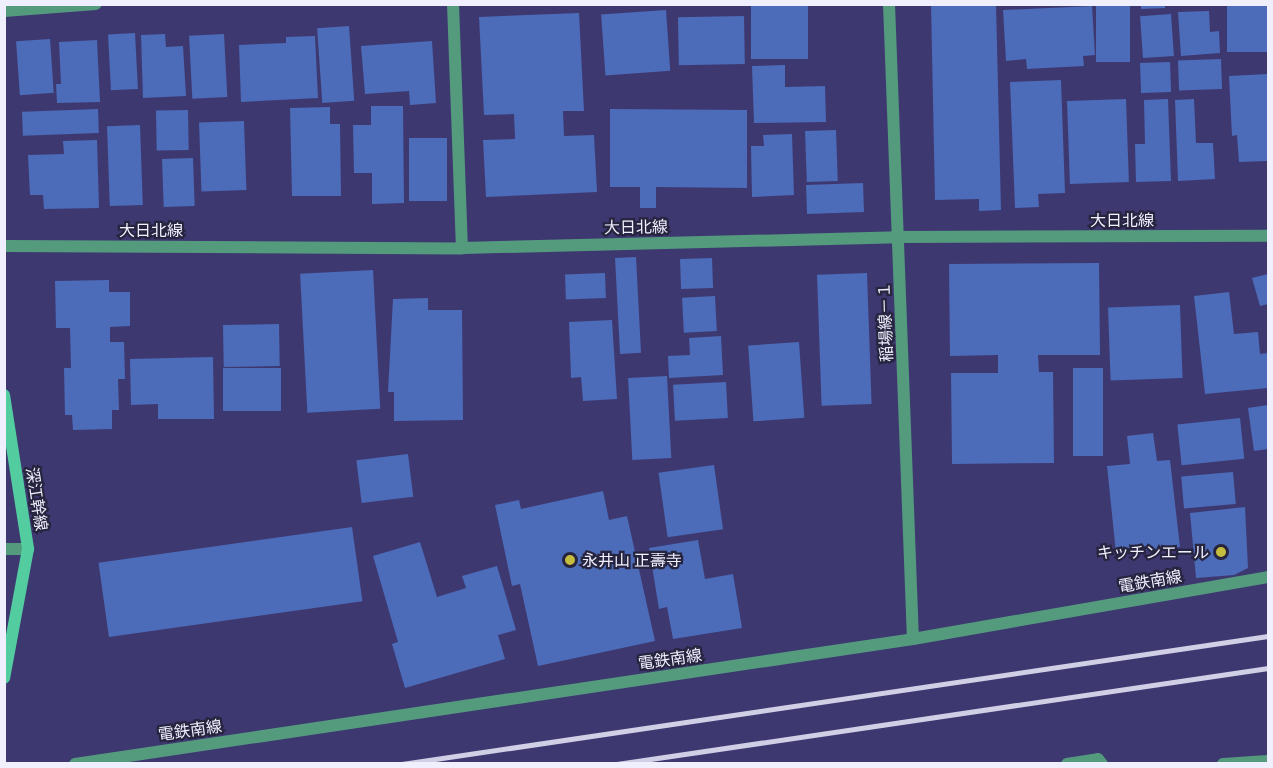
<!DOCTYPE html>
<meta charset="utf-8">
<style>
body{margin:0}
#map{position:relative;width:1273px;height:768px;overflow:hidden;background:#3e3871;font-family:Lato,"Noto Sans JP",sans-serif}
div>[style]{position:absolute}
.building>*{inset:0;background:#4c6bb8;transform-origin:0 0}
.street>*{height:12px;margin:-6px;padding:0 6px;transform-origin:6px;border-radius:6px;background:#549b7e}
.secondary>*{height:12px;margin:-6px;padding:0 6px;transform-origin:6px;border-radius:6px;background:#53cca0}
.rail>*{height:4.5px;margin:-2.25px;padding:0 2.25px;transform-origin:2.25px;border-radius:2.25px;background:#d0cfe5}
.dots>*{width:16px;height:16px;translate:-50% -50%;box-sizing:border-box;border:3px solid #26243e;border-radius:50%}
span{translate:-50% -50%;white-space:nowrap;text-align:center;line-height:1.15;-webkit-text-stroke:4.5px #26243e;paint-order:stroke}
.street-label{font-size:16px;color:#efeffe}
.poi-label{font-size:16px;color:#efeffe}
.right{translate:-100% -50%;text-align:right}
.left{translate:0 -50%;text-align:left}
.frame{position:absolute;inset:0;border:6px solid #efeffe;pointer-events:none}
</style>
<div id="map">
<div class="building">
<i style="left:751px;top:4px;width:57px;height:55px"></i>
<i style="clip-path:polygon(931px 4px,996px 4px,1001px 210px,979px 211px,979px 199px,935px 200px)"></i>
<i style="left:1096px;top:4px;width:34px;height:58px"></i>
<i style="clip-path:polygon(1141px 4px,1165px 4px,1165px 8px,1141px 9px)"></i>
<i style="left:1227px;top:5px;width:41px;height:47px"></i>
<i style="clip-path:polygon(1092px 6px,1095px 55px,1083px 56px,1084px 66px,1027px 69px,1026px 59px,1006px 61px,1003px 10px)"></i>
<i style="left:666px;top:10px;width:61px;height:65px;rotate:86deg"></i>
<i style="clip-path:polygon(1209px 11px,1210px 32px,1219px 31px,1220px 53px,1181px 56px,1178px 12px)"></i>
<i style="clip-path:polygon(579px 13px,584px 111px,563px 111px,564px 136px,594px 135px,597px 192px,486px 197px,483px 140px,515px 139px,514px 114px,484px 115px,479px 17px)"></i>
<i style="left:1171px;top:14px;width:42px;height:31px;rotate:86deg"></i>
<i style="left:744px;top:16px;width:48px;height:66px;rotate:89deg"></i>
<i style="left:349px;top:26px;width:75px;height:32px;rotate:86deg"></i>
<i style="left:135px;top:33px;width:56px;height:27px;rotate:87deg"></i>
<i style="clip-path:polygon(165px 34px,166px 47px,183px 46px,186px 96px,143px 98px,141px 35px)"></i>
<i style="left:224px;top:34px;width:63px;height:35px;rotate:87deg"></i>
<i style="clip-path:polygon(315px 36px,318px 98px,241px 102px,239px 45px,286px 43px,286px 37px)"></i>
<i style="left:50px;top:39px;width:54px;height:34px;rotate:86deg"></i>
<i style="clip-path:polygon(97px 40px,100px 102px,57px 103px,56px 84px,61px 84px,59px 42px)"></i>
<i style="clip-path:polygon(432px 41px,436px 103px,410px 105px,409px 91px,365px 94px,361px 46px)"></i>
<i style="left:1221px;top:59px;width:30px;height:43px;rotate:88deg"></i>
<i style="left:1170px;top:62px;width:30px;height:30px;rotate:88deg"></i>
<i style="clip-path:polygon(785px 65px,785px 87px,825px 86px,826px 122px,754px 123px,752px 66px)"></i>
<i style="clip-path:polygon(1268px 74px,1268px 161px,1239px 162px,1237px 135px,1232px 136px,1229px 76px)"></i>
<i style="clip-path:polygon(1061px 80px,1065px 193px,1038px 194px,1039px 207px,1015px 208px,1010px 82px)"></i>
<i style="left:1126px;top:99px;width:83px;height:59px;rotate:88deg"></i>
<i style="clip-path:polygon(1168px 99px,1171px 181px,1136px 182px,1135px 144px,1145px 144px,1144px 100px)"></i>
<i style="clip-path:polygon(1194px 99px,1196px 143px,1213px 143px,1215px 179px,1178px 181px,1175px 100px)"></i>
<i style="clip-path:polygon(371px 106px,403px 106px,404px 203px,372px 204px,372px 173px,354px 173px,353px 125px,371px 125px)"></i>
<i style="clip-path:polygon(330px 107px,330px 124px,340px 124px,341px 196px,292px 196px,290px 108px)"></i>
<i style="left:98px;top:109px;width:24px;height:76px;rotate:88deg"></i>
<i style="clip-path:polygon(610px 109px,747px 110px,747px 188px,656px 187px,656px 208px,640px 208px,640px 187px,610px 187px)"></i>
<i style="left:188px;top:110px;width:40px;height:32px;rotate:89deg"></i>
<i style="left:244px;top:121px;width:69px;height:45px;rotate:88deg"></i>
<i style="left:140px;top:125px;width:80px;height:33px;rotate:88deg"></i>
<i style="left:836px;top:130px;width:51px;height:31px;rotate:88deg"></i>
<i style="clip-path:polygon(792px 134px,794px 195px,752px 197px,751px 146px,764px 146px,763px 135px)"></i>
<i style="left:409px;top:138px;width:38px;height:63px"></i>
<i style="clip-path:polygon(97px 140px,99px 208px,44px 209px,43px 195px,30px 195px,28px 155px,64px 154px,63px 141px)"></i>
<i style="left:193px;top:158px;width:48px;height:31px;rotate:88deg"></i>
<i style="left:863px;top:183px;width:29px;height:57px;rotate:88deg"></i>
<i style="left:636px;top:257px;width:96px;height:21px;rotate:87deg"></i>
<i style="left:712px;top:258px;width:30px;height:32px;rotate:88deg"></i>
<i style="clip-path:polygon(1099px 263px,1100px 355px,1038px 355px,1039px 372px,1053px 372px,1054px 463px,952px 464px,951px 373px,998px 373px,998px 355px,950px 356px,949px 264px)"></i>
<i style="left:373px;top:270px;width:139px;height:73px;rotate:87deg"></i>
<i style="left:605px;top:273px;width:25px;height:40px;rotate:88deg"></i>
<i style="left:867px;top:273px;width:131px;height:50px;rotate:88deg"></i>
<i style="clip-path:polygon(1268px 274px,1268px 304px,1260px 306px,1252px 278px)"></i>
<i style="clip-path:polygon(109px 280px,109px 292px,130px 292px,130px 326px,110px 327px,110px 342px,124px 342px,125px 379px,118px 379px,119px 410px,112px 410px,112px 429px,73px 430px,72px 415px,65px 415px,64px 368px,71px 368px,70px 328px,56px 328px,55px 281px)"></i>
<i style="clip-path:polygon(1229px 292px,1234px 334px,1258px 332px,1260px 354px,1268px 353px,1268px 388px,1205px 394px,1194px 296px)"></i>
<i style="left:715px;top:296px;width:35px;height:33px;rotate:87deg"></i>
<i style="clip-path:polygon(428px 298px,428px 310px,462px 310px,463px 420px,394px 421px,394px 392px,388px 392px,393px 299px)"></i>
<i style="left:1180px;top:305px;width:73px;height:72px;rotate:88deg"></i>
<i style="clip-path:polygon(612px 320px,617px 399px,583px 401px,581px 377px,571px 378px,569px 322px)"></i>
<i style="left:279px;top:324px;width:42px;height:56px;rotate:89deg"></i>
<i style="clip-path:polygon(721px 336px,723px 375px,669px 378px,668px 356px,690px 355px,689px 338px)"></i>
<i style="left:799px;top:342px;width:76px;height:51px;rotate:86deg"></i>
<i style="clip-path:polygon(213px 357px,214px 419px,158px 419px,158px 404px,131px 405px,130px 359px)"></i>
<i style="left:223px;top:368px;width:58px;height:43px"></i>
<i style="left:1073px;top:368px;width:30px;height:88px"></i>
<i style="left:667px;top:376px;width:82px;height:39px;rotate:87deg"></i>
<i style="left:726px;top:382px;width:36px;height:53px;rotate:87deg"></i>
<i style="clip-path:polygon(1268px 405px,1268px 449px,1254px 451px,1248px 408px)"></i>
<i style="left:1240px;top:418px;width:41px;height:63px;rotate:84deg"></i>
<i style="clip-path:polygon(1153px 433px,1157px 461px,1170px 460px,1180px 547px,1116px 553px,1107px 466px,1130px 464px,1127px 436px)"></i>
<i style="left:408px;top:454px;width:43px;height:52px;rotate:83deg"></i>
<i style="left:714px;top:465px;width:65px;height:56px;rotate:82deg"></i>
<i style="left:1233px;top:472px;width:32px;height:52px;rotate:85deg"></i>
<i style="clip-path:polygon(603px 491px,609px 520px,627px 516px,655px 641px,538px 666px,520px 584px,512px 586px,495px 505px,519px 500px,521px 509px)"></i>
<i style="clip-path:polygon(1245px 507px,1248px 568px,1234px 575px,1196px 578px,1190px 513px)"></i>
<i style="left:352px;top:527px;width:75px;height:256px;rotate:82deg"></i>
<i style="clip-path:polygon(698px 540px,705px 579px,733px 574px,742px 628px,673px 639px,667px 607px,659px 609px,649px 548px)"></i>
<i style="clip-path:polygon(420px 542px,437px 597px,466px 588px,462px 576px,497px 566px,516px 630px,498px 635px,505px 659px,405px 688px,392px 644px,398px 642px,373px 556px)"></i>
</div>
<div class="street">
<i style="left:453px;top:4px;width:244px;rotate:87.9deg"></i>
<i style="left:889px;top:4px;width:635px;rotate:87.84deg"></i>
<i style="left:4px;top:11px;width:92px;rotate:-4.4deg"></i>
<i style="left:4px;top:246px;width:458px;rotate:0.3deg"></i>
<i style="left:462px;top:248px;width:436px;rotate:-1.4deg"></i>
<i style="left:898px;top:237px;width:370px;rotate:-0.2deg"></i>
<i style="left:4px;top:549px;width:24px"></i>
<i style="left:75px;top:764px;width:847px;rotate:-8.48deg"></i>
<i style="left:913px;top:639px;width:360px;rotate:-9.9deg"></i>
<i style="left:1067px;top:764px;width:31px;rotate:-9deg"></i>
<i style="left:1098px;top:759px;width:6px;rotate:51deg"></i>
<i style="left:1223px;top:764px;width:45px;rotate:-3.8deg"></i>
</div>
<div class="secondary">
<i style="left:4px;top:395px;width:156px;rotate:81.1deg"></i>
<i style="left:28px;top:549px;width:131px;rotate:100.5deg"></i>
</div>
<div class="rail">
<i style="left:402px;top:764px;width:875px;rotate:-8.41deg"></i>
<i style="left:617px;top:764px;width:658px;rotate:-8.39deg"></i>
</div>
<div class="dots">
<i style="left:1221px;top:552px;background:#c4bc3e"></i>
<i style="left:570px;top:560px;background:#c4bc3e"></i>
</div>
<div class="street-label">
<span style="left:1122px;top:220px">大日北線</span>
<span style="left:636px;top:227px;rotate:-1deg">大日北線</span>
<span style="left:151px;top:230px">大日北線</span>
<span style="left:885px;top:322px;rotate:-92deg">稲場線－１</span>
<span style="left:37px;top:499px;rotate:81deg">深江幹線</span>
<span style="left:1150px;top:581px;rotate:-10deg">電鉄南線</span>
<span style="left:670px;top:659px;rotate:-8deg">電鉄南線</span>
<span style="left:190px;top:730px;rotate:-8deg">電鉄南線</span>
</div>
<div class="poi-label">
<span class="right" style="left:1209px;top:552px">キッチンエール</span>
<span class="left" style="left:582px;top:560px">永井山 正壽寺</span>
</div>
<div class="frame"></div>
</div>
